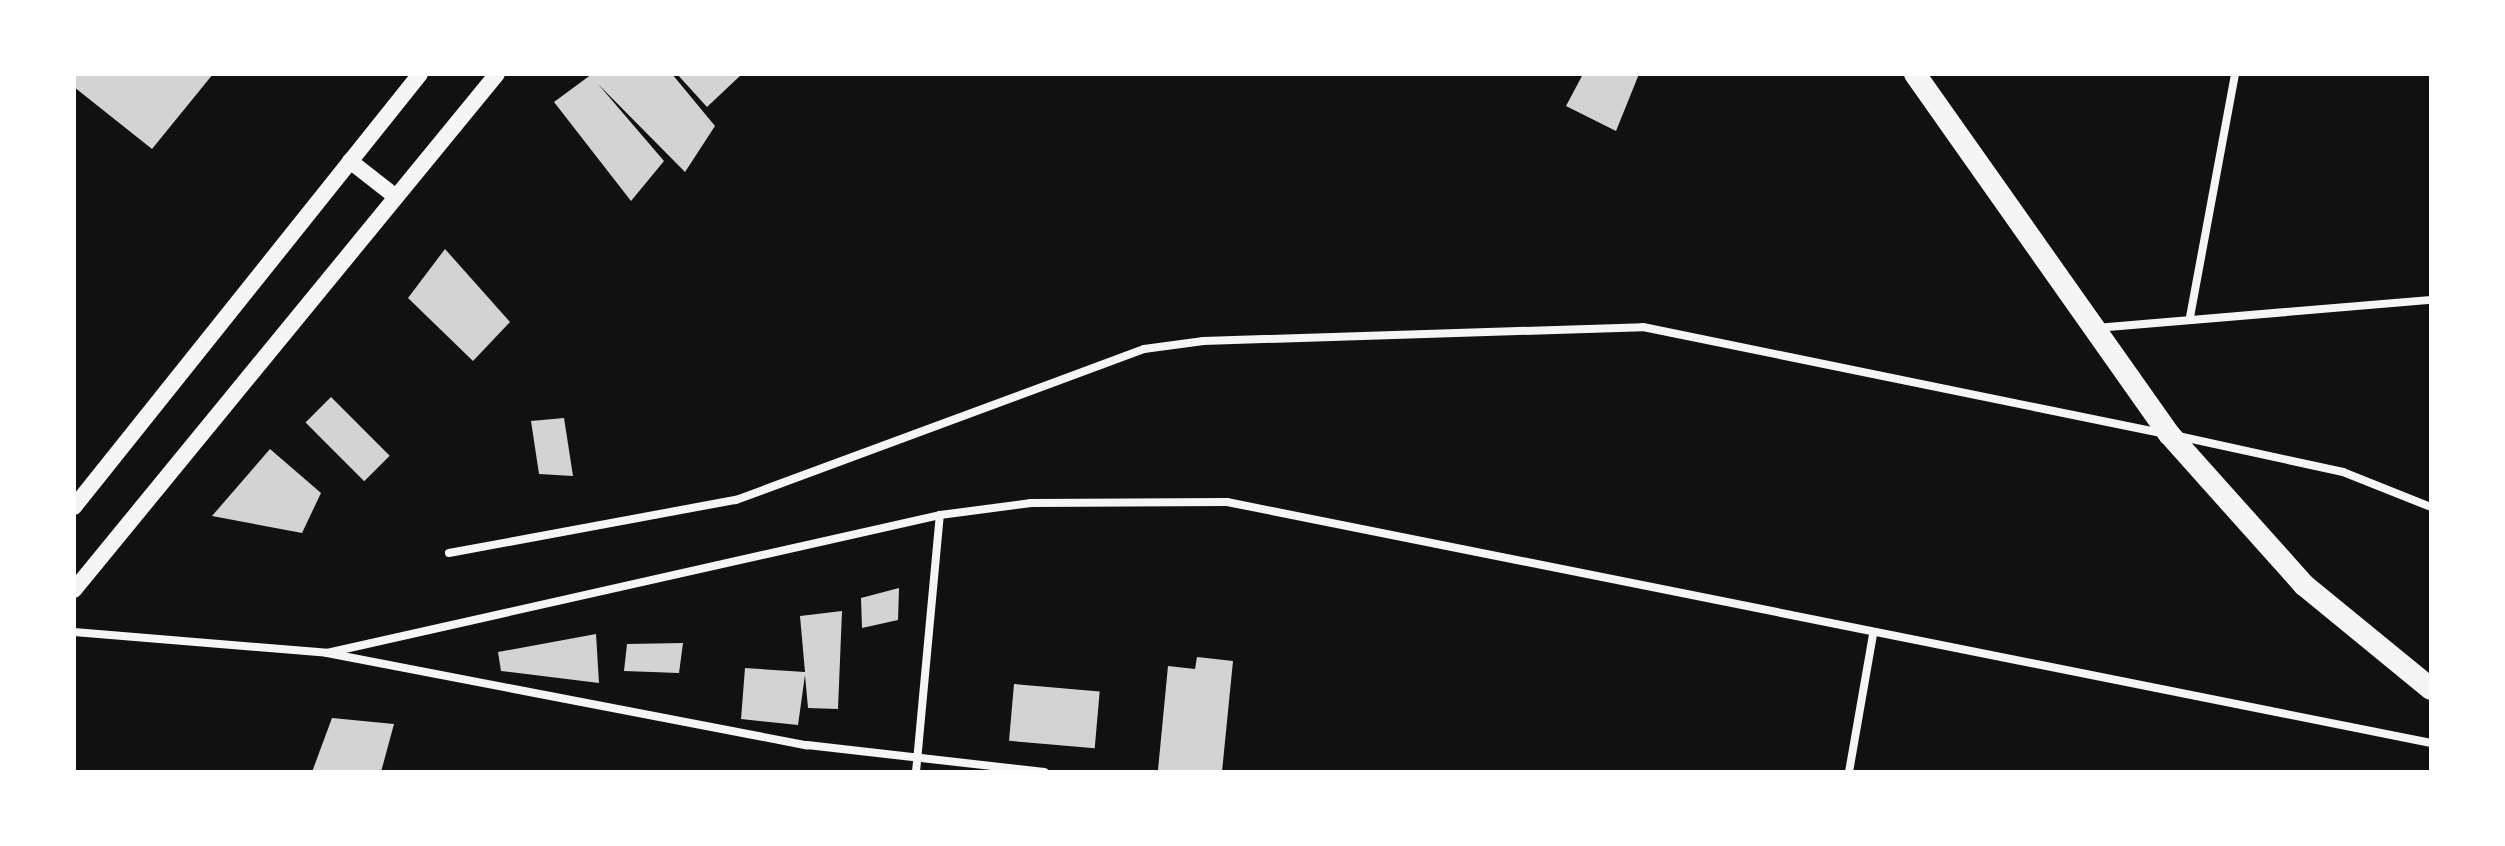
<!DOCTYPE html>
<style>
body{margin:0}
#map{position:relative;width:2505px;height:846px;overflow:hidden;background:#111;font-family:Signika,sans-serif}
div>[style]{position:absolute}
.building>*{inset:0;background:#d3d3d3;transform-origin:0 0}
.minor>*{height:8px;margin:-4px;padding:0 4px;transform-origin:4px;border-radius:4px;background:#f5f5f5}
.secondary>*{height:16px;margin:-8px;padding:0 8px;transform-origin:8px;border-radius:8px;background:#f5f5f5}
.trunk>*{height:22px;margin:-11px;padding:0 11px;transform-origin:11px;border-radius:11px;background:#f5f5f5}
span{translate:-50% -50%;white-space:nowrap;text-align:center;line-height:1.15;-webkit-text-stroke:8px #fff;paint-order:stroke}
.frame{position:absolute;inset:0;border:76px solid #fff;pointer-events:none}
</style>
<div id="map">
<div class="building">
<i style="clip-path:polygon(74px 74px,213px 74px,152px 149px,74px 87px)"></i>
<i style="clip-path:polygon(592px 74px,672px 74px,715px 126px,685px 172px,598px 84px,664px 161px,631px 201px,554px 102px)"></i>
<i style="clip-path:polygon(677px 74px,742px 74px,707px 107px)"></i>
<i style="clip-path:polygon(1583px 74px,1639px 74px,1616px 131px,1566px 106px)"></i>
<i style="clip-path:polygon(445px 249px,510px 322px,473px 361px,408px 298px)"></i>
<i style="left:331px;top:397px;width:83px;height:36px;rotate:45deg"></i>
<i style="clip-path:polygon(564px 418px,573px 476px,539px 474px,531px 421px)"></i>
<i style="clip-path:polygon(270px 449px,321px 493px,302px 533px,212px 516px)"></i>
<i style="clip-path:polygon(899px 588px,898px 620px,862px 628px,861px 598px)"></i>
<i style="clip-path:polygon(842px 611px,838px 709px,808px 708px,805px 675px,798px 725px,741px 719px,745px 668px,805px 672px,800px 616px)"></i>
<i style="clip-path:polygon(596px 634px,599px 683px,501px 671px,498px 652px)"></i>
<i style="clip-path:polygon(683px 643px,679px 673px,624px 671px,627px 644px)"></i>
<i style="clip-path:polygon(1197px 657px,1233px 661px,1222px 772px,1158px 770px,1168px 666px,1195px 669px)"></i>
<i style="left:1014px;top:684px;width:86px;height:57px;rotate:5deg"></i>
<i style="clip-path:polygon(332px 718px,394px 724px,381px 772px,312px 772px)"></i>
</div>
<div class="minor">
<i style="left:2190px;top:317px;width:247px;rotate:-79.5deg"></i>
<i style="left:2096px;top:328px;width:336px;rotate:-4.8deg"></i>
<i style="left:2178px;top:436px;width:169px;rotate:12.3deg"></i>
<i style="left:2343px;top:472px;width:95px;rotate:21.7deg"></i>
<i style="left:449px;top:553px;width:292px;rotate:-10.5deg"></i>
<i style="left:736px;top:500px;width:435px;rotate:-20.3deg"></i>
<i style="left:1144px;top:349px;width:60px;rotate:-7.7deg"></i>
<i style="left:1203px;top:341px;width:440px;rotate:-1.8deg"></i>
<i style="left:1643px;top:327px;width:529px;rotate:11.56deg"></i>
<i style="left:74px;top:632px;width:254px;rotate:4.7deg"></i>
<i style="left:327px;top:653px;width:489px;rotate:10.9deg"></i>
<i style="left:807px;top:745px;width:239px;rotate:6.5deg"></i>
<i style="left:327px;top:653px;width:628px;rotate:-12.69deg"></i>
<i style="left:940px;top:515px;width:92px;rotate:-7.5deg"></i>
<i style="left:1031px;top:503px;width:196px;rotate:-0.3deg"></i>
<i style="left:1227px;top:502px;width:1228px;rotate:11.32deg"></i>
<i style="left:916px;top:772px;width:258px;rotate:-84.7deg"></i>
<i style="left:1849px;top:772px;width:139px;rotate:-80.1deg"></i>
</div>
<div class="secondary">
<i style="left:350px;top:161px;width:58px;rotate:38deg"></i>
<i style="left:74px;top:507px;width:554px;rotate:-51.37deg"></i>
<i style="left:74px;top:590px;width:667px;rotate:-50.66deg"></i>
</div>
<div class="trunk">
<i style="left:1915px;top:74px;width:441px;rotate:54.8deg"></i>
<i style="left:2169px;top:434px;width:203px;rotate:48.2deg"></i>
<i style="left:2304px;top:585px;width:164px;rotate:39.3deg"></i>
</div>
<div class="frame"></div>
</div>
